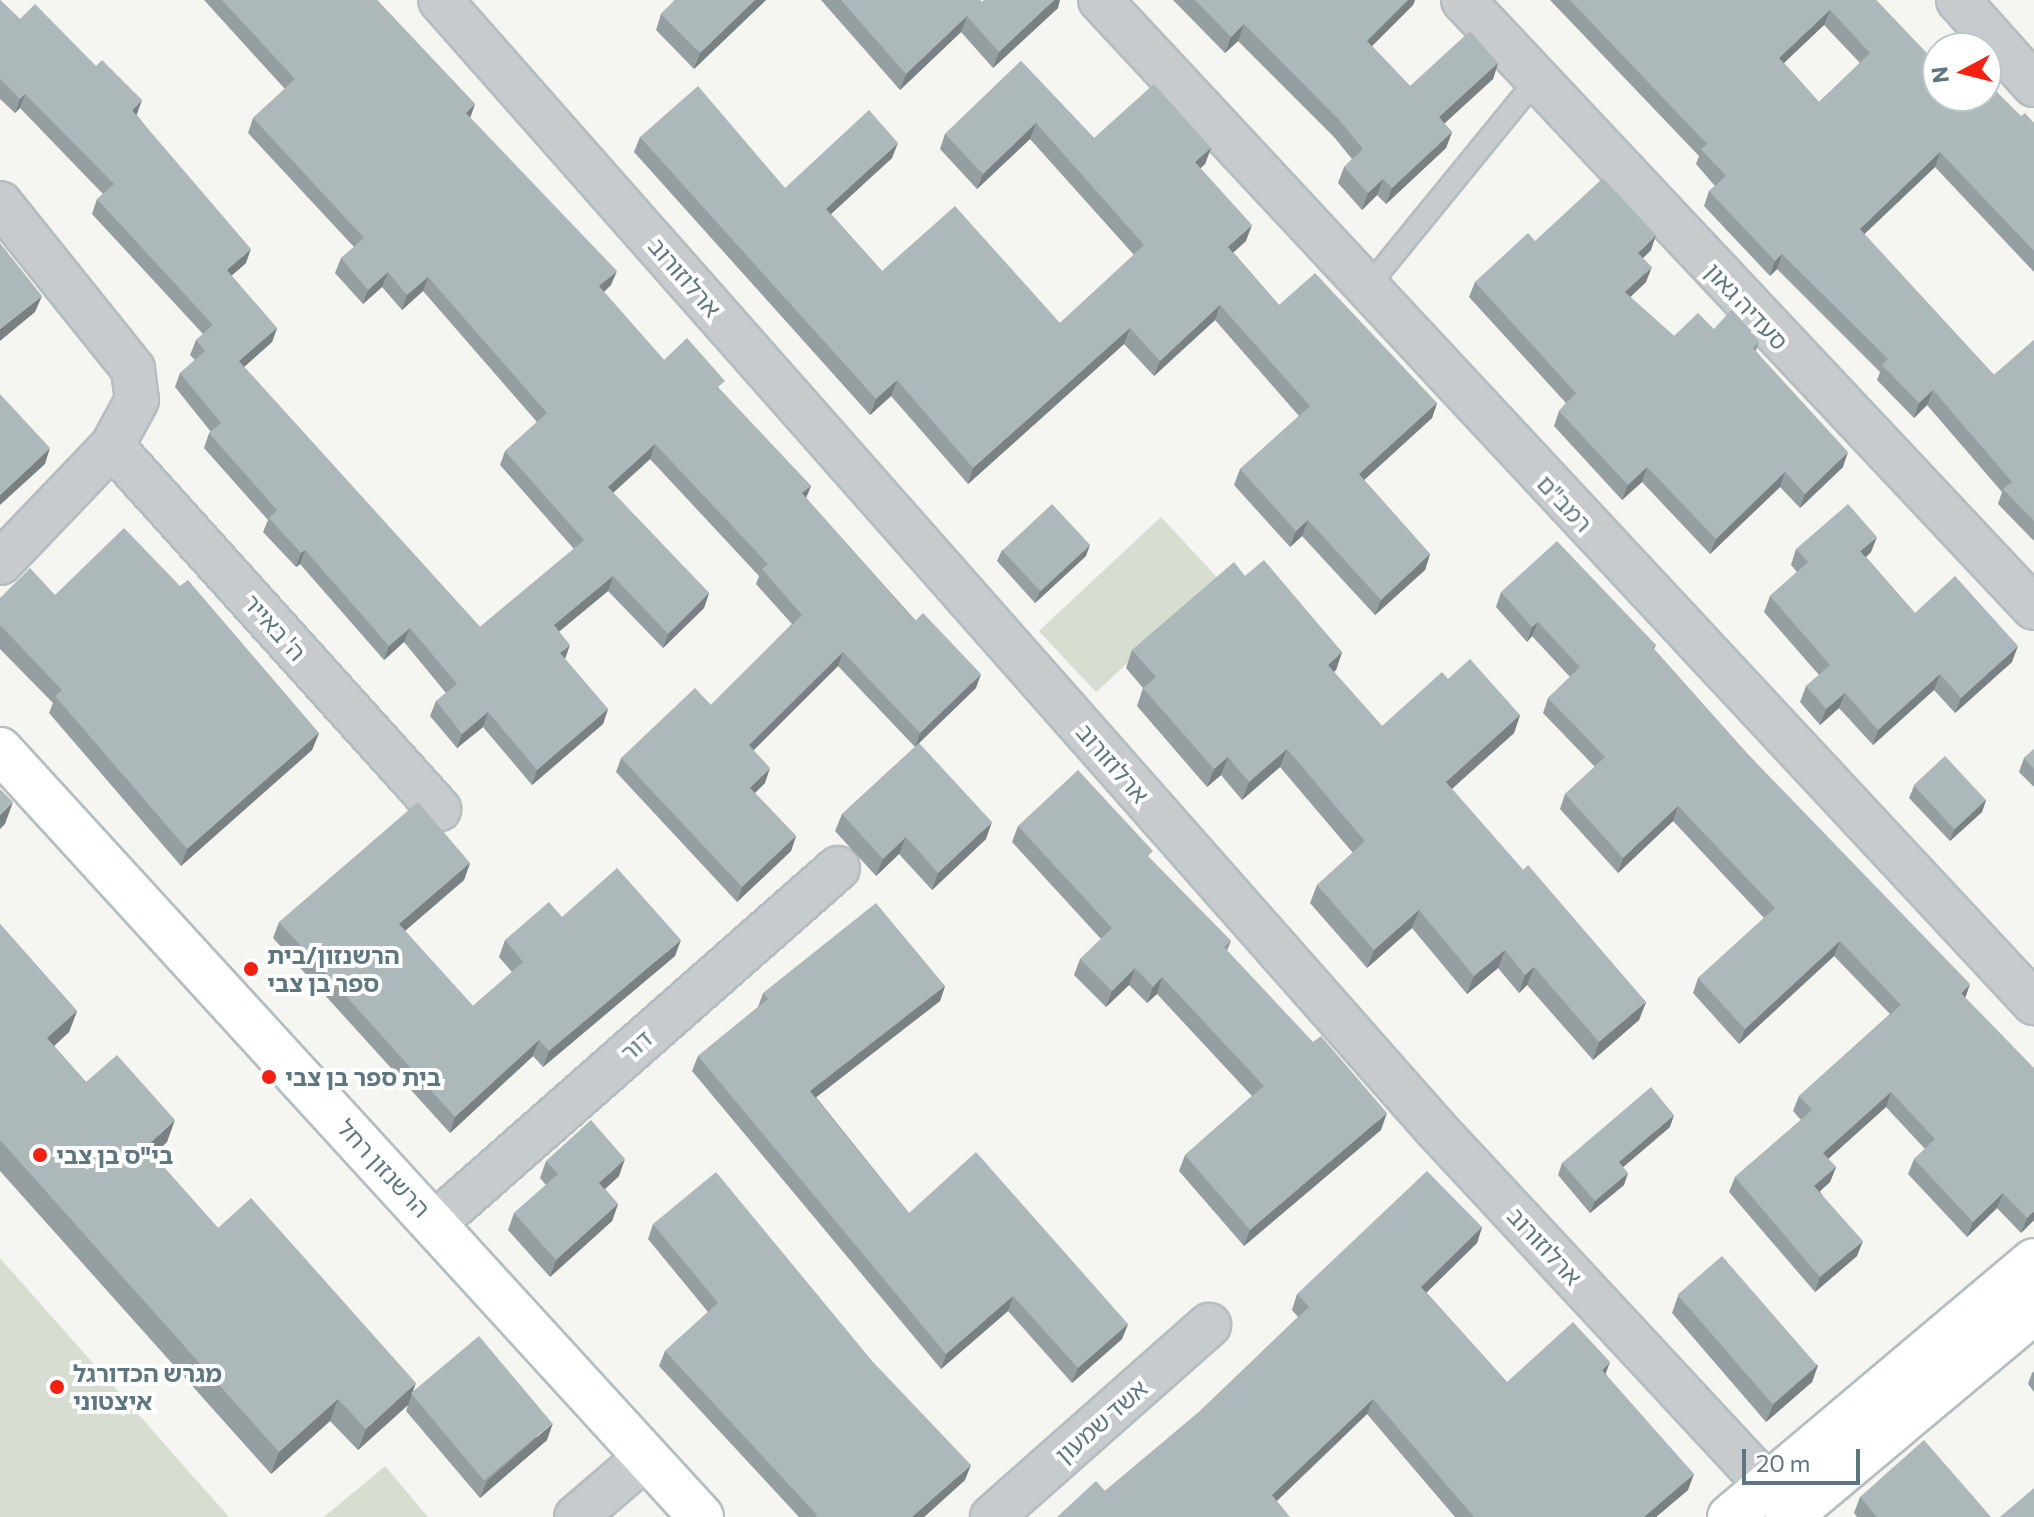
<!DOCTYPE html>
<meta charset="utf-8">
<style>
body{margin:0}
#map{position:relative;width:2034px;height:1517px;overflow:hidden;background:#f5f5f1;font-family:Commissioner,"Noto Sans Hebrew",sans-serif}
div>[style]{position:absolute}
.green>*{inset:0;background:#d7ded1;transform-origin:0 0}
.roads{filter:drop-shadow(2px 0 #b6bdc0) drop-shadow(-2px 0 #b6bdc0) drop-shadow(0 2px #b6bdc0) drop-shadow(0 -2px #b6bdc0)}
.lane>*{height:20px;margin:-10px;padding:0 10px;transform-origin:10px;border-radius:10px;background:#c7cbcd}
.street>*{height:42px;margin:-21px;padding:0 21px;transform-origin:21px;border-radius:21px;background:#c7cbcd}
.secondary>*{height:44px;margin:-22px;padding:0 22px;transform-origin:22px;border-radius:22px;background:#fff}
.wall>*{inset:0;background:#959ea1}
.shaded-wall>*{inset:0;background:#798183}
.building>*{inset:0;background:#adb8bb;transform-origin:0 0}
.dots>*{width:22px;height:22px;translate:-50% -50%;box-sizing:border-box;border:4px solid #fff;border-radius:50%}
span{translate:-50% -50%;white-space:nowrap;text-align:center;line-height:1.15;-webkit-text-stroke:8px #fff;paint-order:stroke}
.street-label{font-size:24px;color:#5d767f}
.poi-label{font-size:24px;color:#5d767f;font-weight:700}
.left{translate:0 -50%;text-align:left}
.north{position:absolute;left:1922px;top:32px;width:80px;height:80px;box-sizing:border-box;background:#fff;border:2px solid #bec8cc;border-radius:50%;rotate:263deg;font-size:22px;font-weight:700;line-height:32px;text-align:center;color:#5d767f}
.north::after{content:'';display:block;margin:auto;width:28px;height:36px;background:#f52011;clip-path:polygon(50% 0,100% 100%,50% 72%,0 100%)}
.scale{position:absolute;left:1742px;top:1449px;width:118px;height:36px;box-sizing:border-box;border:4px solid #5d767f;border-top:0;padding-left:10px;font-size:24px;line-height:28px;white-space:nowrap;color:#5d767f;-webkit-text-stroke:6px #fff;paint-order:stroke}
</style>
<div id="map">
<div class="green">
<i style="left:1161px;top:517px;width:84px;height:167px;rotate:47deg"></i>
<i style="clip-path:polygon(0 1258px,229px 1517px,0 1517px)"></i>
<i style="clip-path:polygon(385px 1466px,428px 1517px,324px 1517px)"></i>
</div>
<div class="roads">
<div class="lane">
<i style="left:1365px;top:290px;width:272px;rotate:-50.8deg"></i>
</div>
<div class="street">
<i style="left:440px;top:0;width:1506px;rotate:48.58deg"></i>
<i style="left:1436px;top:1129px;width:521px;rotate:47.1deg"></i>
<i style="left:1100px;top:0;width:1371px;rotate:47.04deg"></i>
<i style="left:1463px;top:0;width:834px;rotate:46.8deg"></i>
<i style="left:1958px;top:0;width:114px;rotate:48.2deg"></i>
<i style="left:0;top:203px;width:213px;rotate:51.3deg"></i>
<i style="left:133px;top:369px;width:31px;rotate:83deg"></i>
<i style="left:137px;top:400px;width:52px;rotate:118.5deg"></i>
<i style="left:112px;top:446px;width:162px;rotate:133.7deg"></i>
<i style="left:112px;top:446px;width:489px;rotate:48deg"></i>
<i style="left:435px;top:1223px;width:537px;rotate:-41.38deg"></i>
<i style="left:576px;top:1517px;width:92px;rotate:-40.6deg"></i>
<i style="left:992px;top:1517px;width:290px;rotate:-41.5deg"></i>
</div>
<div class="secondary">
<i style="left:0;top:750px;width:1039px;rotate:47.57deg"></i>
<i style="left:1730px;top:1517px;width:397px;rotate:-40.1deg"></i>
<i style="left:1788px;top:1517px;width:321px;rotate:-39.9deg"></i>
</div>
</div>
<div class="wall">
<i style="clip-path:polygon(0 0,20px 19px,137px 115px,246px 263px,231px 276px,277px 328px,272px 342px,244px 367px,480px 627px,574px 549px,500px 465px,505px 451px,537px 422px,423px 291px,402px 310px,382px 287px,363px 304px,335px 273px,341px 258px,354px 247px,248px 133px,253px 118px,285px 89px,204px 0,377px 0,475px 104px,470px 118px,611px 285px,604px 292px,664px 360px,721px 391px,811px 486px,806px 498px,976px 688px,919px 743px,986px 839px,932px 890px,899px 854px,876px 876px,835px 831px,842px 814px,915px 747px,838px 666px,753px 750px,765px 783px,755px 793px,796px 836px,791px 851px,737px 902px,616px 772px,621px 758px,711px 705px,792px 624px,756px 584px,759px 576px,650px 459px,613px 493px,709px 593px,704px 608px,663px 648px,608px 591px,559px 631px,565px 659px,608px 709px,603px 724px,532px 785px,483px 727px,457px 748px,430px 716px,436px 701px,446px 693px,404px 642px,384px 660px,300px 564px,296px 567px,263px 532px,268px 520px,204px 448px,209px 433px,211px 432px,175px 387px,180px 373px,195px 360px,190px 355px,196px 340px,203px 334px,92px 214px,97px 199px,103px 194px,20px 108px,15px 113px,0 99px)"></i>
<i style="clip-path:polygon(675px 0,766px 0,694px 69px,656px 30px,661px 14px)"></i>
<i style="clip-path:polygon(821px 0,980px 0,982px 2px,1058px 8px,993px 68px,961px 32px,900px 90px)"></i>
<i style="clip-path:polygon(1173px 0,1415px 0,1413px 5px,1372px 46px,1410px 86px,1498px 63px,1493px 79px,1444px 123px,1452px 132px,1446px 148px,1386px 204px,1377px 195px,1362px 210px,1338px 183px,1344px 167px,1352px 159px,1334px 137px,1238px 41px,1225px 53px)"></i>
<i style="clip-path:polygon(evenodd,1550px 0,1876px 0,1937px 64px,2021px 116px,2034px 123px,2034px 272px,1935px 167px,1864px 234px,1994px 375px,2034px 340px,2034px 541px,1998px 504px,2002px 492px,1927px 405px,1914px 418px,1877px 380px,1880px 372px,1777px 269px,1770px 276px,1704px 206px,1709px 191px,1715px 186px,1696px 164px,1699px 156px,1550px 0,1824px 25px,1860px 63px,1819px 102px,1784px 63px,1824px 25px)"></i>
<i style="clip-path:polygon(1021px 61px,1094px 138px,1211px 148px,1205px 164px,1200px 168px,1246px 241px,1233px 252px,1279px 305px,1437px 403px,1432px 418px,1364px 480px,1430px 554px,1425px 570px,1375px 615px,1302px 536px,1290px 547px,1234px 485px,1240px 469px,1299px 416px,1215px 320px,1154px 376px,1124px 344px,968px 484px,891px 396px,870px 415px,634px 152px,640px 137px,785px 188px,892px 158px,831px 214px,882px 271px,1060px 323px,1134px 255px,1030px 139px,977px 189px,940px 149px,945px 134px)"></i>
<i style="clip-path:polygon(1535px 241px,1651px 250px,1643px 258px,1646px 282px,1630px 297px,1674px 336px,1714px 329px,1759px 341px,1756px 351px,1843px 467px,1800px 508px,1780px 487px,1710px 554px,1642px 482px,1622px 500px,1554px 426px,1559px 411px,1566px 403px,1469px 297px,1475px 282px)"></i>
<i style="clip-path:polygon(1796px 549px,1871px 552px,1866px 557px,1915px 613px,2012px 662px,1955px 713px,1934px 690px,1873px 745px,1839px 708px,1820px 725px,1800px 702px,1806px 686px,1819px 675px,1764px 612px,1770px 596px,1797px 572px,1791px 565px)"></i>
<i style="clip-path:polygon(1002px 550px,1086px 556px,1035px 603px,997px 561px)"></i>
<i style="clip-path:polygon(1245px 576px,1342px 652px,1336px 670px,1334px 672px,1382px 726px,1448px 679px,1520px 715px,1514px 733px,1452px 789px,1523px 870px,1646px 1002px,1639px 1020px,1593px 1060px,1527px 985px,1519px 993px,1498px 968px,1467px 994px,1412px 928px,1367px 968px,1310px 903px,1317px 885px,1353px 853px,1280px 767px,1242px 800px,1221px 775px,1207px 787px,1137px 706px,1143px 688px,1126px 668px,1132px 650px)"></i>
<i style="clip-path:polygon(1501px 592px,1656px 645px,1654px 649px,1965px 998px,2034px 1220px,2021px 1233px,1997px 1208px,1967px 1237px,1908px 1174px,1914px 1159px,1925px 1149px,1886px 1107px,1828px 1159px,1836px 1167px,1830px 1182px,1820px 1191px,1857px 1256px,1815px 1292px,1729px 1192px,1735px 1177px,1801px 1120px,1793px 1111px,1799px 1096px,1890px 1014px,1834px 956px,1739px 1044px,1693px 993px,1698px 978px,1764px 918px,1673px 821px,1618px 873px,1560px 809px,1565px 794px,1595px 767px,1543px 713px,1548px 698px,1570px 677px,1532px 636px,1527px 642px,1496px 607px)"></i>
<i style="clip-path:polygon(55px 595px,319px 733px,312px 750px,181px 866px,49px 713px,53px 703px,0 649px,0 598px)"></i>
<i style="clip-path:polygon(2034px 749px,2034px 787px,2019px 772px,2024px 758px)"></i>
<i style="clip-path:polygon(1914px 786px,1986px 800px,1982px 812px,1950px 841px,1909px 798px)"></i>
<i style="clip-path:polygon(1018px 826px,1150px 859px,1231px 941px,1227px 951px,1381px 1130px,1244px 1246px,1179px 1171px,1185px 1155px,1252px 1096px,1157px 994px,1147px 1003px,1129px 985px,1106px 1007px,1074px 975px,1080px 959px,1101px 939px,1012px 842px)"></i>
<i style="clip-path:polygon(470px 863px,464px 880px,405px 931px,473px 1006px,512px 972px,499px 957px,505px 940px,562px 917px,675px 956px,543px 1067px,533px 1056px,450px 1133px,273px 938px,279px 922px)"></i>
<i style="clip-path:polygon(0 924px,77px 1011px,69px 1032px,54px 1046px,86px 1082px,167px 1142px,153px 1155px,218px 1228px,412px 1394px,547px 1440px,480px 1498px,406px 1411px,408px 1405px,358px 1450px,330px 1421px,271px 1474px,0 1171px)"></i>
<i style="clip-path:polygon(945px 986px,940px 1001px,816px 1097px,909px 1213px,1128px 1324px,1122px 1339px,1072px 1383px,1008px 1311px,941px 1369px,692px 1071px,698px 1056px,758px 1007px,763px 993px)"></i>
<i style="clip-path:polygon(1670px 1127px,1623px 1167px,1624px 1185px,1590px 1213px,1558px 1175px,1562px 1163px)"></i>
<i style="clip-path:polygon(546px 1161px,619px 1176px,605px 1189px,618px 1204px,612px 1221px,550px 1277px,508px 1230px,514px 1213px,546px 1185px,540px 1178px)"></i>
<i style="clip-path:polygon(653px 1224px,965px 1480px,924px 1517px,799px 1517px,659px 1366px,665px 1351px,708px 1312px,648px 1239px)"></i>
<i style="clip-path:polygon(1482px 1227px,1477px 1243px,1426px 1292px,1507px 1382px,1606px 1374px,1688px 1490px,1656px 1517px,1455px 1517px,1367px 1414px,1277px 1501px,1105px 1491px,1199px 1412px,1298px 1317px,1292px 1310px,1297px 1294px)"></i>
<i style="clip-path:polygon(1678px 1296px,1818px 1365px,1812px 1382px,1766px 1422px,1672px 1313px)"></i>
<i style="clip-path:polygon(2034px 1371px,2034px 1392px,2028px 1384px,2032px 1373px)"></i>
<i style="clip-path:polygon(1860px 1497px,1991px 1517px,1857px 1517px,1854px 1513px)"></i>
</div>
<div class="shaded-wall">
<i style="clip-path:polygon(755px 0,766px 0,694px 69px,700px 53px)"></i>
<i style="clip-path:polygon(1054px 0,1060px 0,1058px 8px,993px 68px,999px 52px)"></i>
<i style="clip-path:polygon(1408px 0,1415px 0,1413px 5px,1361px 57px,1367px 41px)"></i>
<i style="clip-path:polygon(1830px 10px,1824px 25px,1773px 73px,1779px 58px)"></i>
<i style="clip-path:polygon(967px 16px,961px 32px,900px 90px,906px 74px)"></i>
<i style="clip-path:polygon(1244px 24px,1238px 41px,1225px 53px,1231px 37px)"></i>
<i style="clip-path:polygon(1498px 63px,1493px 79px,1433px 134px,1439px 117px)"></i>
<i style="clip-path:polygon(25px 94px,20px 108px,15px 113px,20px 99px)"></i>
<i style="clip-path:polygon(142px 100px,137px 114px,127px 124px,132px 110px)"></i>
<i style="clip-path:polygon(475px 104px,470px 118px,466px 113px)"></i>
<i style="clip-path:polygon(1036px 123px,1030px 139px,977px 189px,983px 174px)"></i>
<i style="clip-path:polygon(1452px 132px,1446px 148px,1386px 204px,1392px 188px)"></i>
<i style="clip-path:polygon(898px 143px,892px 158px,820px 224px,826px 209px)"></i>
<i style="clip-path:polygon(1211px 148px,1205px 164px,1190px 178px,1195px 162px)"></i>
<i style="clip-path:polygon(1940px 152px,1935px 167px,1854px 244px,1860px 229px)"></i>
<i style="clip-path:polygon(1383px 179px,1377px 195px,1362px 210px,1368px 193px)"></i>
<i style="clip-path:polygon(1252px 225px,1246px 241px,1223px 262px,1228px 247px)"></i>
<i style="clip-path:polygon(1656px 235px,1651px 250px,1633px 268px,1638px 253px)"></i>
<i style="clip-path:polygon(251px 249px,246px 263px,221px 285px,227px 270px)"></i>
<i style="clip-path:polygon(1782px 254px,1777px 269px,1770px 276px,1775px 261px)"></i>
<i style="clip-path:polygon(1652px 267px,1646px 282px,1620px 307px,1625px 292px)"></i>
<i style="clip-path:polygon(617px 271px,611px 285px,593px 301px,599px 286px)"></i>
<i style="clip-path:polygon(388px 272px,382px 287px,363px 304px,368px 290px)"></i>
<i style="clip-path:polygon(428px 277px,423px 291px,402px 310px,407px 295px)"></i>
<i style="clip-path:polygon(42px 296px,35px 312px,0 341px,0 329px)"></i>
<i style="clip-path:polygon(1220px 305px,1215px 320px,1154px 376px,1160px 361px)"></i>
<i style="clip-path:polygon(277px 328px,272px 342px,234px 376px,239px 361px)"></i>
<i style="clip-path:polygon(1130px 328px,1124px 344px,968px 484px,973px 468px)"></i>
<i style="clip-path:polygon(897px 380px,891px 396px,870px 415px,876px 399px)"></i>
<i style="clip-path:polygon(1933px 390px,1927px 405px,1914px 418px,1919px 403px)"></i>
<i style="clip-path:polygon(1437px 403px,1432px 418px,1353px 490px,1359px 474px)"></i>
<i style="clip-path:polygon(655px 444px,650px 459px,603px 502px,608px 487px)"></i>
<i style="clip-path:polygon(50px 448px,45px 464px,0 505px,0 495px)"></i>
<i style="clip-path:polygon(1848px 452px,1843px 467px,1800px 508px,1805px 494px)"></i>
<i style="clip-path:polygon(1647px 467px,1642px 482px,1622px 500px,1628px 485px)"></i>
<i style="clip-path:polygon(1785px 472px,1780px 487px,1710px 554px,1716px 539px)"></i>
<i style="clip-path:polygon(811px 486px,805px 500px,802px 493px)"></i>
<i style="clip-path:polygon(1308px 520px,1302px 536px,1290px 547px,1296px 531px)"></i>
<i style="clip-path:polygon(1877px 537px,1871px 552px,1855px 567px,1860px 551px)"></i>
<i style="clip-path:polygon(1090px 545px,1086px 556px,1035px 603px,1040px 591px)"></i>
<i style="clip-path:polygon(305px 550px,300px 564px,296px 567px,301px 553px)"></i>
<i style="clip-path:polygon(1430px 554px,1425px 570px,1375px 615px,1381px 600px)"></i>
<i style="clip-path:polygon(613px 576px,608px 591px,549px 640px,554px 625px)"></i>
<i style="clip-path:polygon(709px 593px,704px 608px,663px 648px,668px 634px)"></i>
<i style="clip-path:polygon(1538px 622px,1532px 636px,1527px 642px,1532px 627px)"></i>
<i style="clip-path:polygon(410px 628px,404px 642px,384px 660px,389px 646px)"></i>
<i style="clip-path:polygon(570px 645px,565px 659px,560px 653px)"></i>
<i style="clip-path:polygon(2018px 646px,2012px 662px,1955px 713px,1961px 698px)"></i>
<i style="clip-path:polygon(843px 652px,838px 666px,744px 760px,749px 745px)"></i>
<i style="clip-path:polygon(1342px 652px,1336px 670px,1321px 683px,1328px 665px)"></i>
<i style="clip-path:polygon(981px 674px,976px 688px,915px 747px,920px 733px)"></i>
<i style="clip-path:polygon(1940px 674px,1934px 690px,1873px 745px,1878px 730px)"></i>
<i style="clip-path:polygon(1845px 693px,1839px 708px,1820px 725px,1826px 709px)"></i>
<i style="clip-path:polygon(608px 709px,603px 724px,532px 785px,537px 770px)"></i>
<i style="clip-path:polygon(488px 712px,483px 727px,457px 748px,462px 734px)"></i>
<i style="clip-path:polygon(1520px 715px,1514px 733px,1439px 800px,1446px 782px)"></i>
<i style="clip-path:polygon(319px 733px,312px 750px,181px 866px,187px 849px)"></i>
<i style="clip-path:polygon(1287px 749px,1280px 767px,1242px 800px,1249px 782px)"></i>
<i style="clip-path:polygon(1228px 757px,1221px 775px,1207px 787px,1214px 769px)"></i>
<i style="clip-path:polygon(770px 768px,765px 783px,745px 802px,750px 788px)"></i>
<i style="clip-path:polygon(1986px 800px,1982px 812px,1950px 841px,1954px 830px)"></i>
<i style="clip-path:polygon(13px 802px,5px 824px,0 829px,0 815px)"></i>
<i style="clip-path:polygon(1678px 806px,1673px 821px,1618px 873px,1623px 858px)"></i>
<i style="clip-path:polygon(992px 822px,986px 839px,932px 890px,938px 873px)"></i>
<i style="clip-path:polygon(796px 836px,791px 851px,737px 902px,742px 887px)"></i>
<i style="clip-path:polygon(906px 837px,899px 854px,876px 876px,883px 859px)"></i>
<i style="clip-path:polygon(470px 863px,464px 880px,393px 941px,399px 924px)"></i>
<i style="clip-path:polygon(1419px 910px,1412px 928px,1367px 968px,1374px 950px)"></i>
<i style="clip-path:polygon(681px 940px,675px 956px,543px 1067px,549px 1051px)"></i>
<i style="clip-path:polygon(1840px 941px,1834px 956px,1739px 1044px,1745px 1029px)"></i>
<i style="clip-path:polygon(1505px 950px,1498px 968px,1467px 994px,1474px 976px)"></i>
<i style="clip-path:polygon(1534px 967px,1527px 985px,1519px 993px,1525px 975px)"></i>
<i style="clip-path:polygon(1135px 968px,1129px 985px,1106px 1007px,1112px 991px)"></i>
<i style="clip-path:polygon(1162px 977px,1157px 994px,1147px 1003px,1153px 987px)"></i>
<i style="clip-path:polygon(1970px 984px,1965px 999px,1961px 993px)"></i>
<i style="clip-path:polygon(945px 986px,940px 1001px,805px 1106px,810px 1091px)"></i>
<i style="clip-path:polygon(1646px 1002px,1639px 1020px,1593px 1060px,1599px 1042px)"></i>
<i style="clip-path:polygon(77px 1011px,69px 1032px,39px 1060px,47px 1038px)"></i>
<i style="clip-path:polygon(539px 1040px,533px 1056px,450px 1133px,455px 1117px)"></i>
<i style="clip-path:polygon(1891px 1092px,1886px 1107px,1818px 1168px,1823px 1153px)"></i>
<i style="clip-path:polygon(1387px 1113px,1381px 1130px,1244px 1246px,1250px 1230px)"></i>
<i style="clip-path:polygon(1674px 1115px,1670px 1127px,1615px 1174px,1619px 1162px)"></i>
<i style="clip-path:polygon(175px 1120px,167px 1142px,138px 1169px,146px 1147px)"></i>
<i style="clip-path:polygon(625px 1159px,619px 1176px,593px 1200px,599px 1183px)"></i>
<i style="clip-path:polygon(1836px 1167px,1830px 1182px,1809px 1201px,1814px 1186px)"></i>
<i style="clip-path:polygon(1628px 1173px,1624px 1185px,1590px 1213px,1595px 1201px)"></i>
<i style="clip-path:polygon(2003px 1193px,1997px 1208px,1967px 1237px,1973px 1222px)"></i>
<i style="clip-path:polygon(618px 1204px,612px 1221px,550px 1277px,556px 1260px)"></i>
<i style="clip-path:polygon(2034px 1211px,2034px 1220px,2021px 1233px,2027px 1218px)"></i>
<i style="clip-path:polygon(1482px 1227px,1477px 1243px,1416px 1303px,1421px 1287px)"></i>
<i style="clip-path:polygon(1863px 1241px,1857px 1256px,1815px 1292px,1820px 1277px)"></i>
<i style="clip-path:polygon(1013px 1296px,1008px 1311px,941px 1369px,946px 1354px)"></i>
<i style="clip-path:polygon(1128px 1324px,1122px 1339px,1072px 1383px,1078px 1368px)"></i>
<i style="clip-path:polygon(1610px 1362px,1604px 1378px,1602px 1370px)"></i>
<i style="clip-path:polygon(1818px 1365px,1812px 1382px,1766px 1422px,1773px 1405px)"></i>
<i style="clip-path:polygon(416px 1383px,408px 1405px,358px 1450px,366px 1429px)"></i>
<i style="clip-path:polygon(338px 1399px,330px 1421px,271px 1474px,279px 1452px)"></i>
<i style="clip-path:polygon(1373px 1399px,1367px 1414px,1266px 1511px,1272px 1495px)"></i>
<i style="clip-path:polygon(553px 1423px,547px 1440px,480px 1498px,487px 1481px)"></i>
<i style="clip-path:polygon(971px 1465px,965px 1480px,924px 1517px,912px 1517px)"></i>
<i style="clip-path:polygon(1694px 1474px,1688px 1490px,1656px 1517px,1644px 1517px)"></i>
</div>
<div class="building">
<i style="clip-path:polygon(0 0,20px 19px,35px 4px,96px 66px,102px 60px,142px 100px,132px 110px,251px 249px,227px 270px,277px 328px,239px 361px,480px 627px,584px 540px,505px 451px,547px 413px,428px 277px,407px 295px,388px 272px,368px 290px,341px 258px,364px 238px,253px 118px,295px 79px,222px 0,377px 0,475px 104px,466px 113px,617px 271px,599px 286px,664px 360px,687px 338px,725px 381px,718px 387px,811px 486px,802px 493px,915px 621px,923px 613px,981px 674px,920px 733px,843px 652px,749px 745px,770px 768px,750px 788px,796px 836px,742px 887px,621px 758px,695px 688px,711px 705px,802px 615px,762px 569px,768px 564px,655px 444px,608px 487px,709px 593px,668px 634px,613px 576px,554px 625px,570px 645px,560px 653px,608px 709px,537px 770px,488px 712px,462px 734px,436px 701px,457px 684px,410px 628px,389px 646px,305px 550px,301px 553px,269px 518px,277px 510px,209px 433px,221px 423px,180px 373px,205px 351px,196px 340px,213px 325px,97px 199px,114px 184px,25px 94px,20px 99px,0 79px)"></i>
<i style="clip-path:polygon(675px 0,755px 0,700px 53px,661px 14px)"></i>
<i style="clip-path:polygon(841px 0,980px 0,982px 2px,984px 0,1054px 0,999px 52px,967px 16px,906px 74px)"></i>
<i style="clip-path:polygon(1195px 0,1408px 0,1367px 41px,1410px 86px,1470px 31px,1498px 63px,1439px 117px,1452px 132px,1392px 188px,1383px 179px,1368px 193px,1344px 167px,1363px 149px,1340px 121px,1244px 24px,1231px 37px)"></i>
<i style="clip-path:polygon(evenodd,1570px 0,1876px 0,1937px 64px,1938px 63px,1938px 96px,1986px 96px,1986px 81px,2021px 116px,2025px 113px,2034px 123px,2034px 251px,1940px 152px,1860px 229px,1994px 375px,2034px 340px,2034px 521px,2003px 489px,2012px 482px,1933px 390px,1919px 403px,1882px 365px,1888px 359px,1782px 254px,1775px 261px,1709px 191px,1726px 176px,1701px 149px,1707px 144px,1570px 0,1830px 10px,1870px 53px,1819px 102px,1779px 58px,1830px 10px)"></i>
<i style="clip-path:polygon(1021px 61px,1094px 138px,1154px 84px,1211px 148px,1195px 162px,1252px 225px,1228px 247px,1279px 305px,1315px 273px,1437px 403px,1359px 474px,1430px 554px,1381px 600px,1308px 520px,1296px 531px,1240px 469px,1310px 406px,1220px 305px,1160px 361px,1130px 328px,973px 468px,897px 380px,876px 399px,640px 137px,698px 86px,785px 188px,869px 110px,898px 143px,826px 209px,882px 271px,955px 206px,1060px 323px,1144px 245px,1036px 123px,983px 174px,945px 134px)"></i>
<i style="clip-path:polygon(1603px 178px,1656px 235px,1638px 253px,1652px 267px,1625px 292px,1674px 336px,1698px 313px,1714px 329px,1732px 309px,1759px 341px,1753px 348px,1848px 452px,1805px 494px,1785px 472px,1716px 539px,1647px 467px,1628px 485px,1559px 411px,1576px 393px,1475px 282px,1528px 233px,1535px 241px)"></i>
<i style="clip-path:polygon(0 243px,42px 296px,0 329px)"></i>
<i style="clip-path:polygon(0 394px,50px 448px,0 495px)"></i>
<i style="left:1052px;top:504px;width:56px;height:68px;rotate:47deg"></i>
<i style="clip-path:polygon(1848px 504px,1877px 537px,1860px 551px,1915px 613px,1955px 576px,2018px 646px,1961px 698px,1940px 674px,1878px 730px,1845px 693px,1826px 709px,1806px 686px,1830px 665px,1770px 596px,1808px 562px,1796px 549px)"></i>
<i style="clip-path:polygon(124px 528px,180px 586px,188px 580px,319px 733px,187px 849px,55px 696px,62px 690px,0 625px,0 598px,30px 568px,55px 595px)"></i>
<i style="clip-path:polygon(1557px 541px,1656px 645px,1653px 648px,1742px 748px,1970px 984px,1961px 993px,2034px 1068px,2034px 1211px,2027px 1218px,2003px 1193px,1973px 1222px,1914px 1159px,1935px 1139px,1891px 1092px,1823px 1153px,1836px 1167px,1814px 1186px,1863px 1241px,1820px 1277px,1735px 1177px,1812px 1110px,1799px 1096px,1901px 1005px,1840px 941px,1745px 1029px,1698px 978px,1775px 908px,1678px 806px,1623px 858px,1565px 794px,1605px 757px,1548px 698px,1580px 667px,1538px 622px,1532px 627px,1501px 592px)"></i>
<i style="clip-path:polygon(1264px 560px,1342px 652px,1328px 665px,1382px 726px,1442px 672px,1448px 679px,1470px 659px,1520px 715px,1446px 782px,1523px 870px,1528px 865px,1646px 1002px,1599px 1042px,1534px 967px,1525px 975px,1505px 950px,1474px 976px,1419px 910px,1374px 950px,1317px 885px,1365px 841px,1287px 749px,1249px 782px,1228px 757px,1214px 769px,1143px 688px,1156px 677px,1132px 650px,1234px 562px,1245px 576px)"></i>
<i style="clip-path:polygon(919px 743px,992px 822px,938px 873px,906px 837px,883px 859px,842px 814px)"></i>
<i style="clip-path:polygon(2034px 749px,2034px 769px,2024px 758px)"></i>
<i style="left:1945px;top:756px;width:60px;height:43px;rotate:47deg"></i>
<i style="clip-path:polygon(1078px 770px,1153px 851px,1148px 856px,1231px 941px,1224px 947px,1313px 1042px,1321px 1036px,1387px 1113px,1250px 1230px,1185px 1155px,1264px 1086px,1162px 977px,1153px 987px,1135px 968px,1112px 991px,1080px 959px,1112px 928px,1018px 826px)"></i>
<i style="clip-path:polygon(0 789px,13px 802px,0 815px)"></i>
<i style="clip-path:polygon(418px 802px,470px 863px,399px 924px,473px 1006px,523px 962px,505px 940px,549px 902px,562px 917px,617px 868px,681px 940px,549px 1051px,539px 1040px,455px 1117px,279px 922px)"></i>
<i style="clip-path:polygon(876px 903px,945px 986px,810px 1091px,909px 1213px,976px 1152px,1128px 1324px,1078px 1368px,1013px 1296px,946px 1354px,698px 1056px,768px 999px,763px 993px)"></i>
<i style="clip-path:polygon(0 924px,77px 1011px,47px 1038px,86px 1082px,117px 1055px,175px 1120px,146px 1147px,218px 1228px,251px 1198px,416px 1383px,366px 1429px,338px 1399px,279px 1452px,0 1140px)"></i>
<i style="clip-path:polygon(1651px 1087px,1674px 1115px,1619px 1162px,1628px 1173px,1595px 1201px,1562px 1163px)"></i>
<i style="clip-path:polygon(591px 1120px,625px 1159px,599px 1183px,618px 1204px,556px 1260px,514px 1213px,558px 1174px,546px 1161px)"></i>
<i style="clip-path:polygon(1427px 1171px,1482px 1227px,1421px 1287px,1507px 1382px,1573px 1322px,1610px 1362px,1602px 1370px,1694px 1474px,1644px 1517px,1474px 1517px,1373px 1399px,1272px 1495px,1290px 1517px,1057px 1517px,1096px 1481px,1105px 1491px,1199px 1412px,1309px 1307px,1297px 1294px)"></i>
<i style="clip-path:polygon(716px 1172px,873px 1362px,971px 1465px,912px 1517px,815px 1517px,817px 1515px,665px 1351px,718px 1303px,653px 1224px)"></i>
<i style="left:1722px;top:1256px;width:145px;height:59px;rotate:49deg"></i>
<i style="left:479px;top:1336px;width:114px;height:89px;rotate:50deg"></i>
<i style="clip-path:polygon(1924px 1440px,1991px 1517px,1877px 1517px,1860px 1497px)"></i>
<i style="clip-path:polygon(2034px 1488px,2034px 1517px,2000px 1517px)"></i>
</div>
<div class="dots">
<i style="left:251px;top:969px;background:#f52011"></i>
<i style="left:269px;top:1077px;background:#f52011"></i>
<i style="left:40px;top:1155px;background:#f52011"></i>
<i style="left:57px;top:1387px;background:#f52011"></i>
</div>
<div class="street-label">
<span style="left:685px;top:277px;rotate:49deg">ארלוזורוב</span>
<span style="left:1747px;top:306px;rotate:47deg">סעדיה גאון</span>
<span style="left:1565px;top:503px;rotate:47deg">רמב"ם</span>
<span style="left:275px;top:627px;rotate:48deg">ה' באייר</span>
<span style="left:1113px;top:763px;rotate:49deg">ארלוזורוב</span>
<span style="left:636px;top:1045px;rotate:-41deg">דור</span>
<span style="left:384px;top:1168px;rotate:47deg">הרשנזון רחל</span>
<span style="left:1545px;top:1246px;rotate:47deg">ארלוזורוב</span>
<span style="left:1101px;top:1421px;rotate:-41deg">אשד שמעון</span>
</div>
<div class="poi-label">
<span class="left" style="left:267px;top:969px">הרשנזון/בית<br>ספר בן צבי</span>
<span class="left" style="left:285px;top:1077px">בית ספר בן צבי</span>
<span class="left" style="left:56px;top:1155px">בי"ס בן צבי</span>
<span class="left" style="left:73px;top:1387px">מגרש הכדורגל<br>איצטוני</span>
</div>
<div class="north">N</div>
<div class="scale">20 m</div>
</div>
